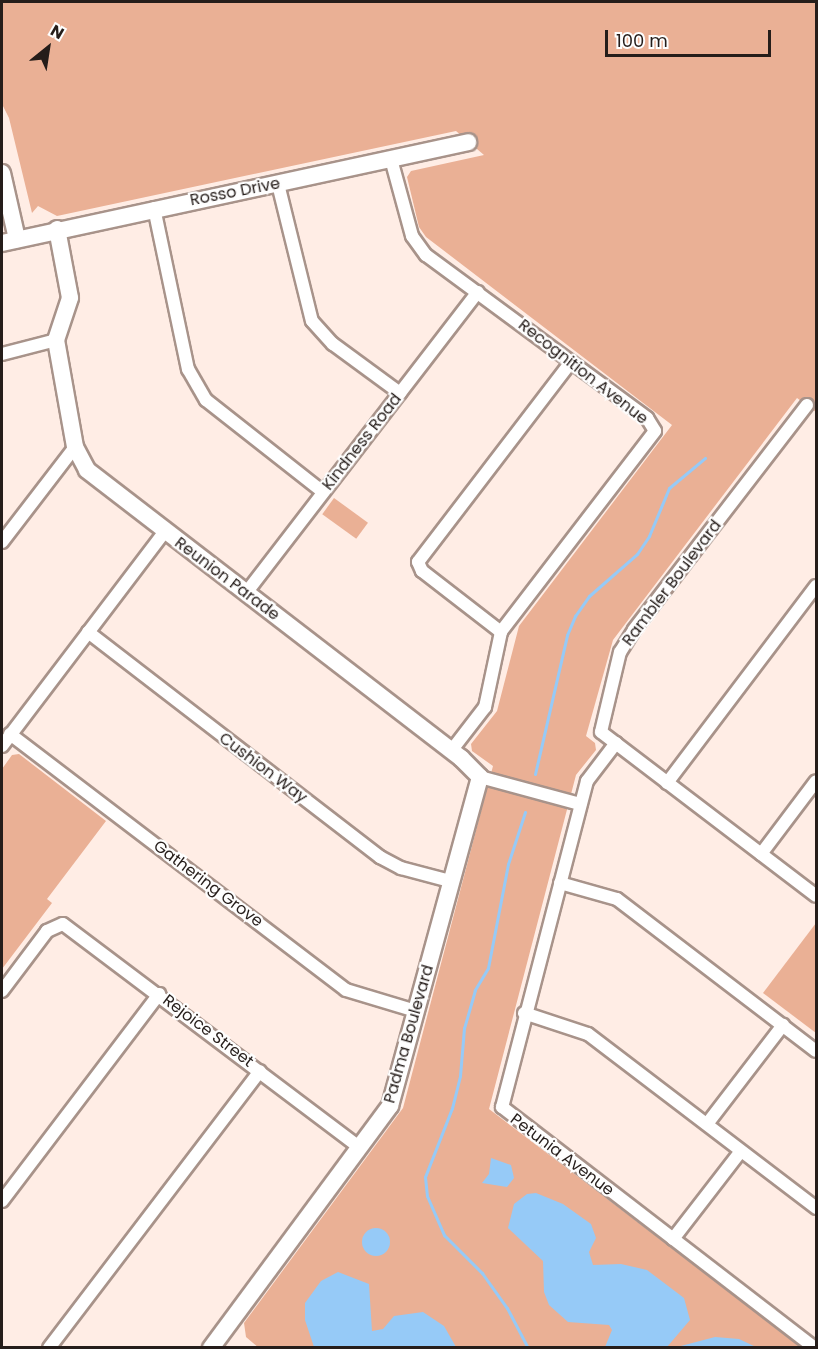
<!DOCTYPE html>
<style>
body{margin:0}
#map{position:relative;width:818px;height:1349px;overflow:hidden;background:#ffede5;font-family:Poppins,sans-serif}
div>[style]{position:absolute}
.green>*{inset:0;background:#eab095;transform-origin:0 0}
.water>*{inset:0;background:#96caf7}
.round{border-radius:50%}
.stream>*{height:3px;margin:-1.5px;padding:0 1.5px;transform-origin:1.5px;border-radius:1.5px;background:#96caf7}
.roads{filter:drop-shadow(2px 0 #a8938a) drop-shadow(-2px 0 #a8938a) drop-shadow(0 2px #a8938a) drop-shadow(0 -2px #a8938a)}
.street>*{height:12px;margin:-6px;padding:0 6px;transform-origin:6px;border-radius:6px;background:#fff}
.secondary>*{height:16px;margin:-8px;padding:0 8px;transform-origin:8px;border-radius:8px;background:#fff}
span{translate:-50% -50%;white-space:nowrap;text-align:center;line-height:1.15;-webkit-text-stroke:4.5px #fefefe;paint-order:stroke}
.street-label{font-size:16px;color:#251d1a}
.frame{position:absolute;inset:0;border:3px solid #251d1a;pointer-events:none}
.north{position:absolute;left:18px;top:18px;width:60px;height:60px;-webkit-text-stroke:4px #fefefe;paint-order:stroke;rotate:30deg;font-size:16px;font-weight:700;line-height:24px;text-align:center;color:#251d1a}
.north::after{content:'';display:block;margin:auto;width:21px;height:27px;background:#251d1a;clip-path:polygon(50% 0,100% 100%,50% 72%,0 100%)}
.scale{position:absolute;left:605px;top:30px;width:166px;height:27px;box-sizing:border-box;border:3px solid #251d1a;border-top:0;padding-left:8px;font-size:18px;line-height:21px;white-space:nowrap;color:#251d1a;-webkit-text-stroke:4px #fefefe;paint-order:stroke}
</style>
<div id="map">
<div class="green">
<i style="clip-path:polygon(2px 2px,816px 2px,816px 412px,797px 398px,613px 640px,586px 736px,595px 743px,596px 750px,576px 775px,489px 1109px,802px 1347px,259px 1348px,246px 1337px,244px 1323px,403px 1108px,493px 766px,472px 751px,471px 744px,497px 711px,519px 626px,672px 425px,426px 237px,419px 227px,407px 177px,411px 171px,484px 155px,456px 131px,57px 216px,38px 206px,32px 213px,9px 118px,2px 104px)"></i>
<i style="left:334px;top:498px;width:42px;height:20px;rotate:36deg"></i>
<i style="clip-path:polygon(19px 754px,106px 821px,47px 899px,52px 903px,2px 969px,2px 769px,12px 755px)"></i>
<i style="clip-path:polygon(816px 923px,816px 1033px,763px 993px)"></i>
</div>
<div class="water">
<i style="clip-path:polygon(491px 1158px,511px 1165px,514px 1178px,507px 1187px,482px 1183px,489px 1174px)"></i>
<i style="clip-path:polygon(536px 1193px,563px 1204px,591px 1224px,596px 1238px,589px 1252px,593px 1265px,621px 1264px,647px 1270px,684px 1298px,690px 1320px,667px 1347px,605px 1347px,612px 1330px,609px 1325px,568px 1322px,549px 1305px,544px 1292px,543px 1261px,508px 1228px,514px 1204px,527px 1194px)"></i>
<i class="round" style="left:362px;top:1228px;width:28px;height:28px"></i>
<i style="clip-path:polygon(338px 1272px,369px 1284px,372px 1331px,383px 1329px,394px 1316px,423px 1312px,444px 1326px,456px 1347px,314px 1347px,305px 1320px,305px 1303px,321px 1281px)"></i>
<i style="clip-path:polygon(715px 1337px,739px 1339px,756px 1347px,677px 1347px)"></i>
</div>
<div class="stream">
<i style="left:535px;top:774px;width:143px;rotate:-77deg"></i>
<i style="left:567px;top:635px;width:21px;rotate:-67deg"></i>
<i style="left:575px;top:616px;width:24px;rotate:-55deg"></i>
<i style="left:589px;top:596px;width:64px;rotate:-41.2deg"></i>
<i style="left:637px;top:554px;width:22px;rotate:-56deg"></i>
<i style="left:649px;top:536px;width:52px;rotate:-67.4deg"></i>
<i style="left:669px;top:488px;width:47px;rotate:-39.8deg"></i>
<i style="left:525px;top:812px;width:55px;rotate:108.1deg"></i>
<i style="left:508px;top:864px;width:106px;rotate:100.9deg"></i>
<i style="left:488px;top:968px;width:26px;rotate:121deg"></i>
<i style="left:475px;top:990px;width:40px;rotate:106deg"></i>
<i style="left:464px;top:1028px;width:48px;rotate:94.8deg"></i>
<i style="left:460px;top:1076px;width:33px;rotate:104deg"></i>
<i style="left:452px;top:1108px;width:74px;rotate:111.4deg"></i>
<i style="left:425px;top:1177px;width:19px;rotate:84deg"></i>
<i style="left:427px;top:1196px;width:43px;rotate:66.4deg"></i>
<i style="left:444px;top:1235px;width:54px;rotate:45deg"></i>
<i style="left:482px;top:1273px;width:43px;rotate:54.5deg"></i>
<i style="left:507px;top:1308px;width:45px;rotate:62.3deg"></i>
</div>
<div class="roads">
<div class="street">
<i style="left:391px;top:159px;width:80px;rotate:74.7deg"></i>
<i style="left:412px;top:236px;width:24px;rotate:54deg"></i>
<i style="left:426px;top:255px;width:275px;rotate:36.4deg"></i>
<i style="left:647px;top:418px;width:15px;rotate:58deg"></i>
<i style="left:655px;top:431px;width:253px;rotate:127.5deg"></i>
<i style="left:501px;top:632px;width:77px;rotate:102deg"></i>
<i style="left:485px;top:707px;width:56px;rotate:127.7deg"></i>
<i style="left:278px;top:184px;width:141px;rotate:76.1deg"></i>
<i style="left:312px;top:321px;width:31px;rotate:48deg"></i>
<i style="left:333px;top:344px;width:83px;rotate:36.2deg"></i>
<i style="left:154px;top:208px;width:165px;rotate:78.1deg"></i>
<i style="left:188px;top:369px;width:36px;rotate:60deg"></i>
<i style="left:206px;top:400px;width:149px;rotate:38.2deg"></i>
<i style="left:2px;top:354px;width:56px;rotate:-14.5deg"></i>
<i style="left:807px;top:405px;width:284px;rotate:127.6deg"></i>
<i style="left:634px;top:630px;width:26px;rotate:122deg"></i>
<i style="left:620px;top:652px;width:82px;rotate:103.4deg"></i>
<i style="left:601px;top:732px;width:270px;rotate:37.3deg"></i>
<i style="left:2px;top:542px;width:120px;rotate:-52.5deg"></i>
<i style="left:246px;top:593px;width:380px;rotate:-52.4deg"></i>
<i style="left:88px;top:632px;width:369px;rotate:37.6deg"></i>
<i style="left:380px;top:857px;width:24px;rotate:28deg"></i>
<i style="left:401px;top:868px;width:51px;rotate:14.9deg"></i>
<i style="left:501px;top:632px;width:100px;rotate:-142.3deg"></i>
<i style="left:422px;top:571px;width:10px;rotate:-114deg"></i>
<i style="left:418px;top:562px;width:252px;rotate:-52.6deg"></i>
<i style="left:10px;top:734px;width:422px;rotate:37.3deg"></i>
<i style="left:346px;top:990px;width:73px;rotate:16.7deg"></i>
<i style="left:616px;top:743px;width:48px;rotate:127.3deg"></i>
<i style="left:587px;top:781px;width:337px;rotate:104.6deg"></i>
<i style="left:502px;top:1107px;width:395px;rotate:37.6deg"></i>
<i style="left:2px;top:746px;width:270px;rotate:-52.8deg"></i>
<i style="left:480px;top:777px;width:104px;rotate:15.1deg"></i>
<i style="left:667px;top:783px;width:247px;rotate:-52.9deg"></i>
<i style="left:761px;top:854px;width:91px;rotate:-53deg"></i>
<i style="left:560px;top:883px;width:59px;rotate:15.7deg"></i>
<i style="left:617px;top:899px;width:250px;rotate:37.4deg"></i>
<i style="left:2px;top:991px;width:75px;rotate:-53.1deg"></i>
<i style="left:47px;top:931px;width:17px;rotate:-24deg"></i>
<i style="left:63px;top:924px;width:372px;rotate:37deg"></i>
<i style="left:524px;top:1013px;width:67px;rotate:18.2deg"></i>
<i style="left:588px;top:1034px;width:287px;rotate:37.3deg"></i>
<i style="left:707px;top:1124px;width:125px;rotate:-52.5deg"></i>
<i style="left:2px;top:1201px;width:260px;rotate:-52.8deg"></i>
<i style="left:673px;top:1239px;width:111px;rotate:-52.3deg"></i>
<i style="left:49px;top:1348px;width:348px;rotate:-52.7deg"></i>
</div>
<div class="secondary">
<i style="left:2px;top:173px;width:68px;rotate:77.2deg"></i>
<i style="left:57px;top:229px;width:70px;rotate:79.3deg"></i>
<i style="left:70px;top:298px;width:44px;rotate:108.4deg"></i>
<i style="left:56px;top:340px;width:109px;rotate:79.9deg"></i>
<i style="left:75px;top:447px;width:26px;rotate:62deg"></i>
<i style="left:87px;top:470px;width:472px;rotate:37.6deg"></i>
<i style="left:461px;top:758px;width:27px;rotate:45deg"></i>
<i style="left:480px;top:777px;width:341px;rotate:105.3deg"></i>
<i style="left:390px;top:1106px;width:301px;rotate:126.5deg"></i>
<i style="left:2px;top:243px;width:477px;rotate:-12.2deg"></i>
</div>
</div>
<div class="street-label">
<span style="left:235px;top:192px;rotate:-11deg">Rosso Drive</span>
<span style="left:583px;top:372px;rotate:38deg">Recognition Avenue</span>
<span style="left:362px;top:442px;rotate:-52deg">Kindness Road</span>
<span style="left:227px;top:579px;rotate:37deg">Reunion Parade</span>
<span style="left:672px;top:583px;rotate:-53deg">Rambler Boulevard</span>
<span style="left:263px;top:768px;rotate:37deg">Cushion Way</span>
<span style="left:208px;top:884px;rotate:37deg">Gathering Grove</span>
<span style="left:208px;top:1031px;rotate:37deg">Rejoice Street</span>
<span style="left:409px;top:1034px;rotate:-74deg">Padma Boulevard</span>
<span style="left:562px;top:1155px;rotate:37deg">Petunia Avenue</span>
</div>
<div class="frame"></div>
<div class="north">N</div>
<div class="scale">100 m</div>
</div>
